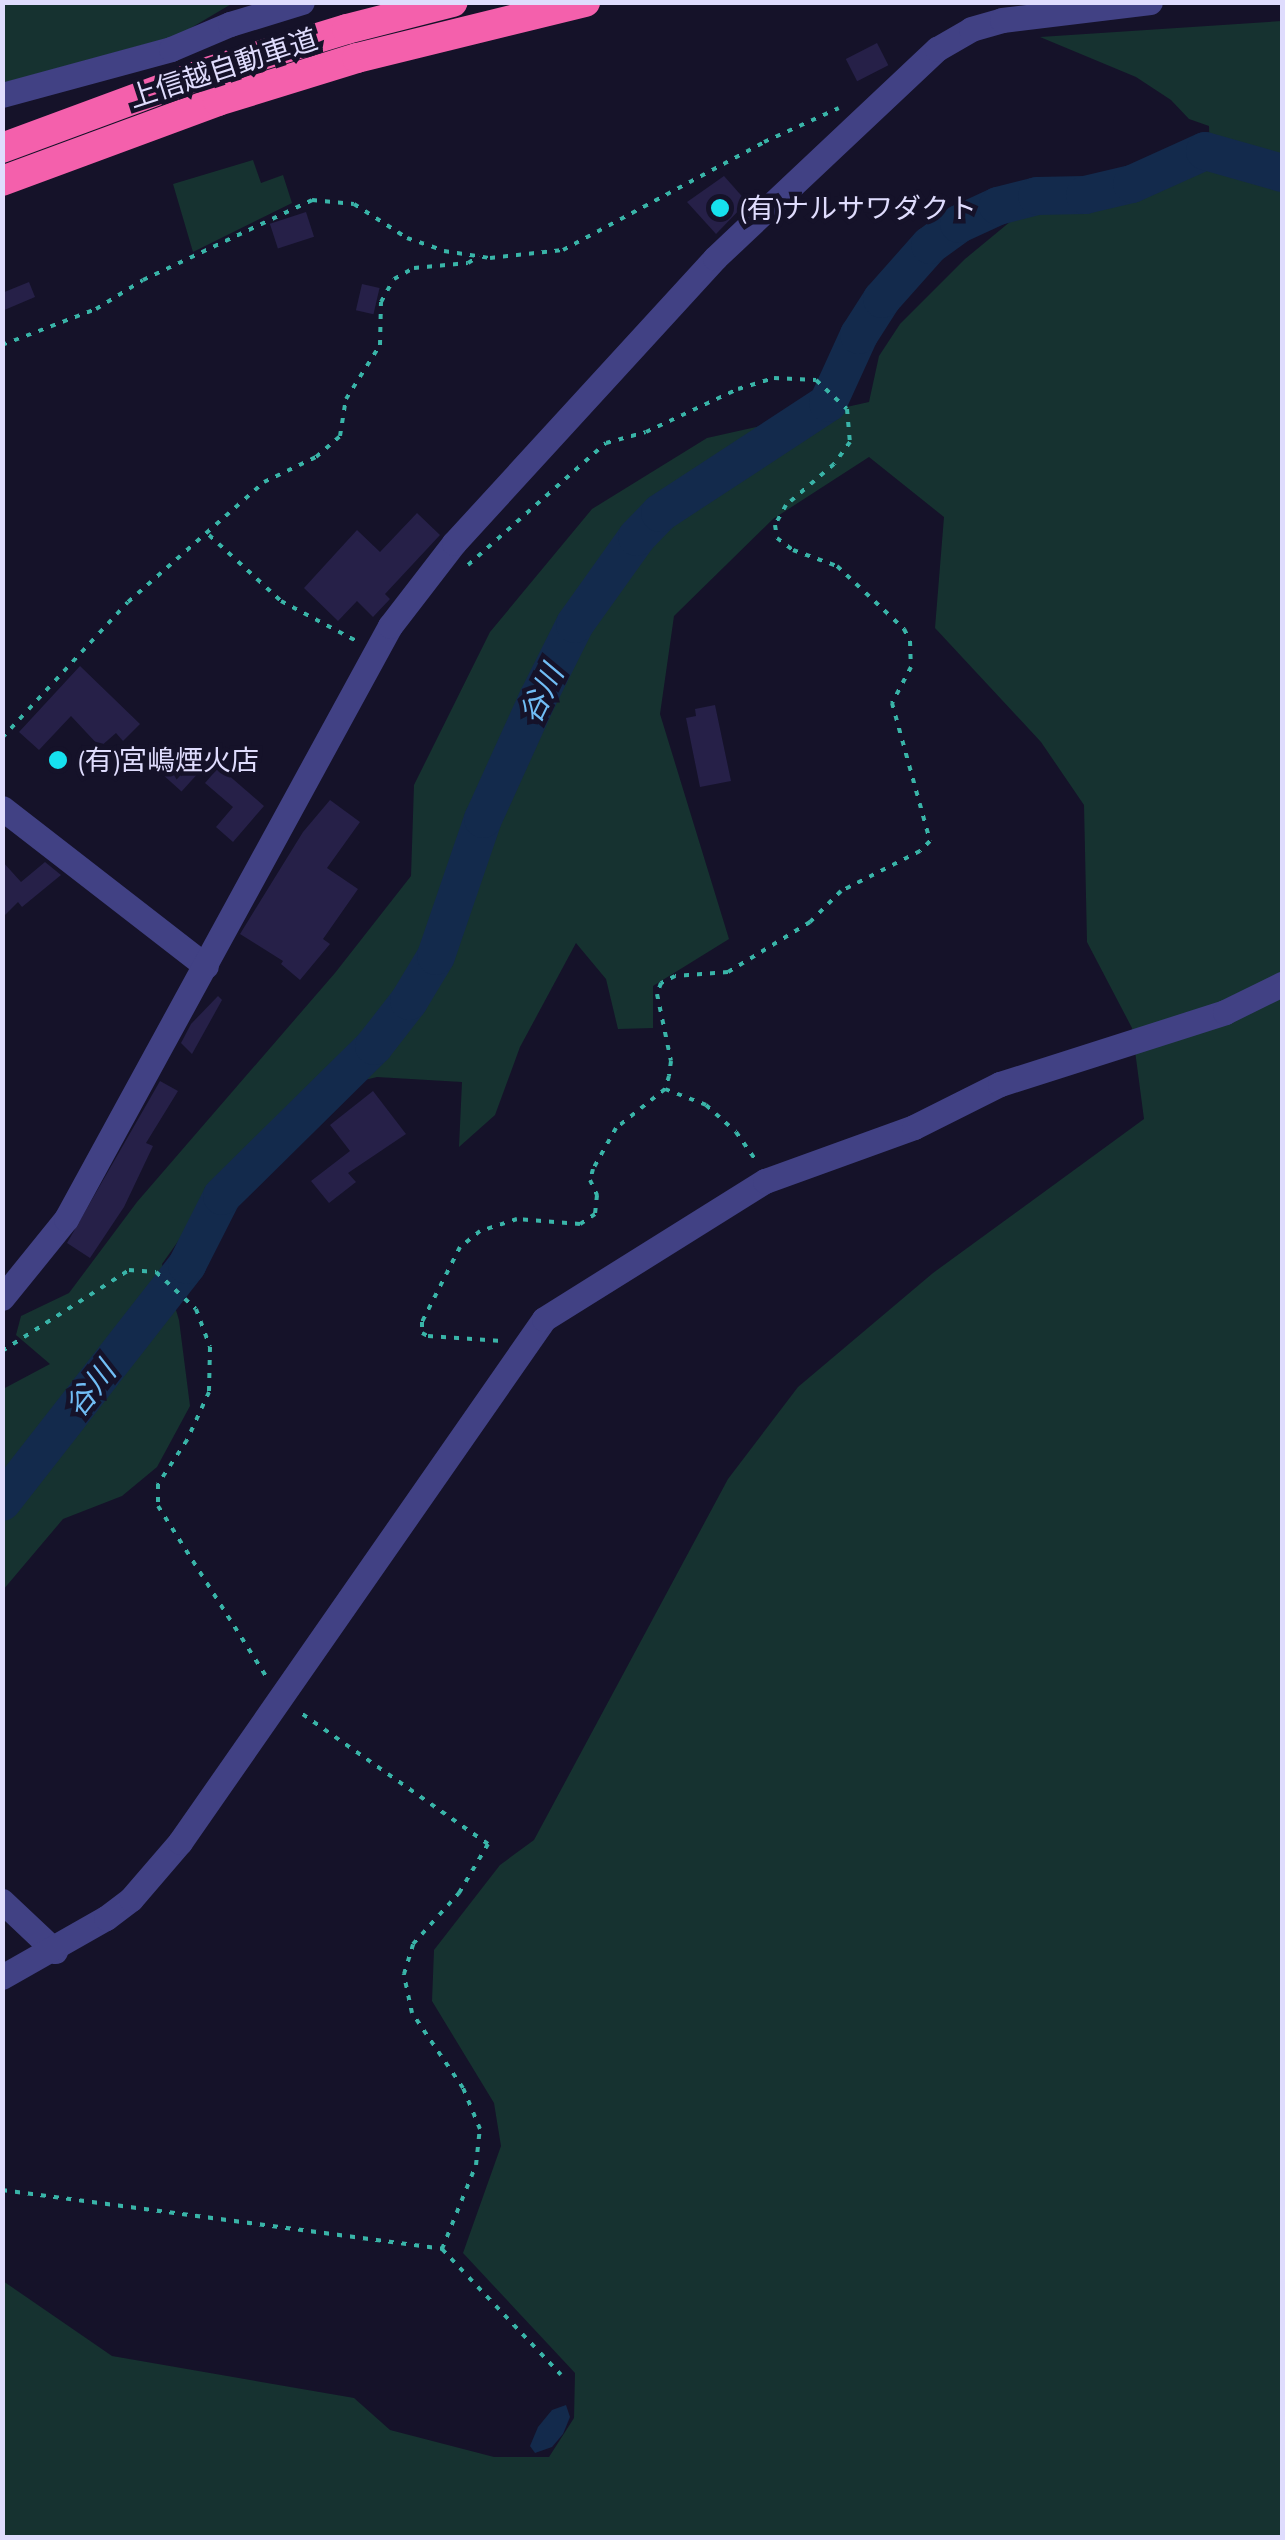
<!DOCTYPE html>
<meta charset="utf-8">
<style>
body{margin:0}
#map{position:relative;width:1285px;height:2540px;overflow:hidden;background:#151229;font-family:"PT Sans Narrow","Noto Sans JP",sans-serif}
div>[style]{position:absolute}
.green>*{inset:0;background:#163230}
.water>*{inset:0;background:#132a4c}
.river>*{height:38px;margin:-19px;padding:0 19px;transform-origin:19px;border-radius:19px;background:#132a4c}
.building>*{inset:0;background:#262048;transform-origin:0 0}
.path>*{height:4px;margin-top:-2px;transform-origin:0;background:repeating-linear-gradient(90deg,#39b4a8 0 5px,transparent 0 13px)}
.minor>*{height:25px;margin:-12.5px;padding:0 12.5px;transform-origin:12.5px;border-radius:12.5px;background:#414184}
.highway>*{height:30px;margin:-15px;padding:0 15px;transform-origin:15px;border-radius:15px;background:#f460ac}
.dots>*{width:28px;height:28px;translate:-50% -50%;box-sizing:border-box;border:5px solid #151229;border-radius:50%}
span{translate:-50% -50%;white-space:nowrap;text-align:center;line-height:1.15;-webkit-text-stroke:9px #151229;paint-order:stroke}
.street-label{font-size:28px;color:#dfdcfd}
.poi-label{font-size:28px;color:#dfdcfd}
.left{translate:0 -50%;text-align:left}
.water-label{font-size:30px;color:#71bdf5;font-style:italic}
.frame{position:absolute;inset:0;border:5px solid #dfdcfd;pointer-events:none}
</style>
<div id="map">
<div class="green">
<i style="clip-path:polygon(3px 3px,233px 3px,179px 35px,3px 83px)"></i>
<i style="clip-path:polygon(1282px 21px,1282px 2537px,3px 2537px,3px 2281px,112px 2356px,354px 2398px,390px 2430px,494px 2457px,549px 2457px,574px 2418px,575px 2373px,463px 2253px,501px 2146px,494px 2103px,432px 2001px,434px 1950px,500px 1865px,534px 1840px,728px 1479px,798px 1387px,933px 1273px,1144px 1119px,1132px 1028px,1087px 942px,1084px 805px,1041px 742px,935px 628px,944px 517px,869px 457px,773px 519px,674px 616px,660px 714px,729px 939px,653px 986px,653px 1028px,618px 1029px,606px 979px,576px 943px,520px 1047px,495px 1115px,459px 1147px,462px 1082px,377px 1077px,303px 1095px,234px 1162px,162px 1264px,179px 1320px,190px 1406px,157px 1467px,122px 1496px,63px 1519px,3px 1590px,3px 1389px,50px 1364px,16px 1335px,21px 1316px,69px 1293px,137px 1202px,335px 973px,411px 876px,414px 785px,490px 632px,592px 509px,707px 438px,869px 402px,879px 356px,900px 324px,965px 259px,1023px 211px,1100px 206px,1210px 164px,1209px 126px,1189px 119px,1171px 100px,1136px 77px,1040px 37px)"></i>
<i style="clip-path:polygon(253px 160px,261px 183px,283px 175px,292px 203px,193px 252px,173px 184px)"></i>
</div>
<div class="water">
<i style="clip-path:polygon(566px 2405px,570px 2417px,563px 2434px,552px 2447px,535px 2453px,530px 2446px,538px 2427px,552px 2410px)"></i>
</div>
<div class="river">
<i style="left:2px;top:1502px;width:301px;rotate:-52deg"></i>
<i style="left:187px;top:1265px;width:77px;rotate:-63.1deg"></i>
<i style="left:222px;top:1196px;width:214px;rotate:-44.6deg"></i>
<i style="left:374px;top:1046px;width:57px;rotate:-52.1deg"></i>
<i style="left:409px;top:1001px;width:52px;rotate:-59deg"></i>
<i style="left:436px;top:956px;width:145px;rotate:-71.1deg"></i>
<i style="left:483px;top:819px;width:133px;rotate:-65.6deg"></i>
<i style="left:538px;top:698px;width:83px;rotate:-63.4deg"></i>
<i style="left:575px;top:624px;width:107px;rotate:-54.5deg"></i>
<i style="left:637px;top:537px;width:33px;rotate:-46deg"></i>
<i style="left:660px;top:513px;width:201px;rotate:-33.2deg"></i>
<i style="left:828px;top:403px;width:75px;rotate:-65.5deg"></i>
<i style="left:859px;top:335px;width:43px;rotate:-57.4deg"></i>
<i style="left:882px;top:299px;width:72px;rotate:-48.4deg"></i>
<i style="left:930px;top:245px;width:36px;rotate:-36deg"></i>
<i style="left:959px;top:224px;width:43px;rotate:-24.8deg"></i>
<i style="left:998px;top:206px;width:40px;rotate:-14.4deg"></i>
<i style="left:1037px;top:196px;width:48px;rotate:-1.2deg"></i>
<i style="left:1085px;top:195px;width:48px;rotate:-13.2deg"></i>
<i style="left:1132px;top:184px;width:80px;rotate:-24.3deg"></i>
<i style="left:1205px;top:151px;width:80px;rotate:15.9deg"></i>
</div>
<div class="building">
<i style="left:877px;top:43px;width:25px;height:35px;rotate:63deg"></i>
<i style="clip-path:polygon(724px 176px,747px 202px,716px 234px,687px 202px)"></i>
<i style="left:306px;top:212px;width:26px;height:38px;rotate:72deg"></i>
<i style="clip-path:polygon(29px 282px,35px 297px,2px 311px,2px 293px)"></i>
<i style="left:362px;top:284px;width:18px;height:27px;rotate:13deg"></i>
<i style="clip-path:polygon(417px 513px,440px 535px,385px 594px,390px 599px,373px 617px,357px 601px,338px 621px,304px 588px,357px 530px,380px 552px)"></i>
<i style="clip-path:polygon(80px 666px,140px 724px,123px 741px,116px 733px,100px 747px,71px 716px,39px 750px,19px 732px)"></i>
<i style="clip-path:polygon(715px 705px,731px 781px,700px 787px,686px 718px,696px 716px,695px 709px)"></i>
<i style="left:179px;top:757px;width:25px;height:24px;rotate:42deg"></i>
<i style="clip-path:polygon(219px 767px,264px 806px,233px 842px,216px 827px,233px 807px,205px 783px)"></i>
<i style="clip-path:polygon(330px 800px,360px 822px,327px 868px,358px 889px,323px 939px,330px 944px,300px 980px,281px 964px,283px 961px,240px 934px,303px 832px)"></i>
<i style="clip-path:polygon(2px 861px,21px 882px,45px 862px,61px 875px,22px 907px,18px 902px,2px 918px)"></i>
<i style="clip-path:polygon(218px 996px,222px 1000px,192px 1054px,181px 1043px,191px 1024px)"></i>
<i style="clip-path:polygon(160px 1081px,178px 1091px,146px 1143px,153px 1146px,124px 1207px,90px 1258px,67px 1243px)"></i>
<i style="clip-path:polygon(373px 1091px,406px 1134px,348px 1173px,356px 1182px,329px 1203px,311px 1181px,350px 1151px,330px 1125px)"></i>
</div>
<div class="path">
<i style="left:2px;top:345px;width:101px;rotate:-21deg"></i>
<i style="left:96px;top:309px;width:55px;rotate:-31.7deg"></i>
<i style="left:143px;top:280px;width:187px;rotate:-25.3deg"></i>
<i style="left:312px;top:200px;width:42px;rotate:5.4deg"></i>
<i style="left:354px;top:204px;width:63px;rotate:32.7deg"></i>
<i style="left:407px;top:238px;width:39px;rotate:19deg"></i>
<i style="left:444px;top:251px;width:47px;rotate:8.7deg"></i>
<i style="left:490px;top:258px;width:73px;rotate:-6.3deg"></i>
<i style="left:563px;top:250px;width:228px;rotate:-28.2deg"></i>
<i style="left:764px;top:142px;width:82px;rotate:-24.4deg"></i>
<i style="left:209px;top:535px;width:98px;rotate:42.5deg"></i>
<i style="left:281px;top:601px;width:87px;rotate:28deg"></i>
<i style="left:468px;top:565px;width:184px;rotate:-41.5deg"></i>
<i style="left:606px;top:443px;width:41px;rotate:-15.4deg"></i>
<i style="left:646px;top:432px;width:102px;rotate:-25.1deg"></i>
<i style="left:738px;top:389px;width:38px;rotate:-17deg"></i>
<i style="left:774px;top:378px;width:42px;rotate:2.7deg"></i>
<i style="left:816px;top:380px;width:42px;rotate:43.1deg"></i>
<i style="left:847px;top:409px;width:33px;rotate:85deg"></i>
<i style="left:850px;top:442px;width:27px;rotate:126deg"></i>
<i style="left:834px;top:464px;width:63px;rotate:139.5deg"></i>
<i style="left:786px;top:505px;width:23px;rotate:119deg"></i>
<i style="left:775px;top:525px;width:13px;rotate:81deg"></i>
<i style="left:777px;top:538px;width:20px;rotate:37deg"></i>
<i style="left:793px;top:550px;width:47px;rotate:20deg"></i>
<i style="left:837px;top:566px;width:92px;rotate:43.2deg"></i>
<i style="left:904px;top:629px;width:13px;rotate:63deg"></i>
<i style="left:910px;top:641px;width:26px;rotate:88deg"></i>
<i style="left:911px;top:667px;width:41px;rotate:117.8deg"></i>
<i style="left:892px;top:703px;width:143px;rotate:74.6deg"></i>
<i style="left:930px;top:841px;width:14px;rotate:135deg"></i>
<i style="left:920px;top:851px;width:89px;rotate:153.1deg"></i>
<i style="left:841px;top:891px;width:44px;rotate:135deg"></i>
<i style="left:810px;top:922px;width:96px;rotate:148.6deg"></i>
<i style="left:728px;top:972px;width:53px;rotate:175.7deg"></i>
<i style="left:675px;top:976px;width:16px;rotate:153deg"></i>
<i style="left:661px;top:983px;width:12px;rotate:110deg"></i>
<i style="left:657px;top:994px;width:68px;rotate:78.2deg"></i>
<i style="left:671px;top:1061px;width:15px;rotate:98deg"></i>
<i style="left:669px;top:1076px;width:14px;rotate:107deg"></i>
<i style="left:665px;top:1089px;width:63px;rotate:141.5deg"></i>
<i style="left:616px;top:1128px;width:47px;rotate:119.3deg"></i>
<i style="left:593px;top:1169px;width:11px;rotate:105deg"></i>
<i style="left:590px;top:1180px;width:17px;rotate:65deg"></i>
<i style="left:597px;top:1195px;width:19px;rotate:96deg"></i>
<i style="left:595px;top:1214px;width:18px;rotate:146deg"></i>
<i style="left:580px;top:1224px;width:63px;rotate:-175.5deg"></i>
<i style="left:517px;top:1219px;width:39px;rotate:162deg"></i>
<i style="left:480px;top:1231px;width:26px;rotate:141deg"></i>
<i style="left:460px;top:1247px;width:84px;rotate:116.9deg"></i>
<i style="left:422px;top:1322px;width:11px;rotate:90deg"></i>
<i style="left:422px;top:1333px;width:7px;rotate:27deg"></i>
<i style="left:428px;top:1336px;width:74px;rotate:3.9deg"></i>
<i style="left:2px;top:738px;width:185px;rotate:-47.2deg"></i>
<i style="left:128px;top:602px;width:181px;rotate:-41.4deg"></i>
<i style="left:264px;top:482px;width:58px;rotate:-25.7deg"></i>
<i style="left:316px;top:457px;width:32px;rotate:-41deg"></i>
<i style="left:340px;top:436px;width:37px;rotate:-81deg"></i>
<i style="left:346px;top:399px;width:64px;rotate:-57.8deg"></i>
<i style="left:380px;top:345px;width:43px;rotate:-88.7deg"></i>
<i style="left:381px;top:302px;width:26px;rotate:-61deg"></i>
<i style="left:394px;top:279px;width:23px;rotate:-29deg"></i>
<i style="left:414px;top:268px;width:54px;rotate:-5.3deg"></i>
<i style="left:468px;top:263px;width:13px;rotate:-32deg"></i>
<i style="left:665px;top:1089px;width:44px;rotate:21.3deg"></i>
<i style="left:706px;top:1105px;width:40px;rotate:42deg"></i>
<i style="left:736px;top:1132px;width:35px;rotate:55deg"></i>
<i style="left:2px;top:1351px;width:151px;rotate:-32.5deg"></i>
<i style="left:129px;top:1270px;width:27px;rotate:4deg"></i>
<i style="left:156px;top:1272px;width:54px;rotate:42.8deg"></i>
<i style="left:196px;top:1309px;width:40px;rotate:69.8deg"></i>
<i style="left:210px;top:1347px;width:45px;rotate:91.3deg"></i>
<i style="left:209px;top:1392px;width:53px;rotate:114.6deg"></i>
<i style="left:187px;top:1440px;width:53px;rotate:123.4deg"></i>
<i style="left:158px;top:1484px;width:22px;rotate:90deg"></i>
<i style="left:158px;top:1506px;width:205px;rotate:57.6deg"></i>
<i style="left:2px;top:2190px;width:444px;rotate:7.6deg"></i>
<i style="left:442px;top:2249px;width:91px;rotate:-68deg"></i>
<i style="left:476px;top:2165px;width:36px;rotate:-84deg"></i>
<i style="left:480px;top:2129px;width:44px;rotate:-112.5deg"></i>
<i style="left:463px;top:2088px;width:91px;rotate:-124.2deg"></i>
<i style="left:412px;top:2013px;width:40px;rotate:-102deg"></i>
<i style="left:404px;top:1974px;width:31px;rotate:-73deg"></i>
<i style="left:413px;top:1944px;width:69px;rotate:-48deg"></i>
<i style="left:459px;top:1893px;width:57px;rotate:-59.4deg"></i>
<i style="left:488px;top:1844px;width:232px;rotate:-145deg"></i>
<i style="left:442px;top:2249px;width:173px;rotate:46.6deg"></i>
</div>
<div class="minor">
<i style="left:2px;top:95px;width:175px;rotate:-15.2deg"></i>
<i style="left:171px;top:49px;width:64px;rotate:-23deg"></i>
<i style="left:230px;top:24px;width:75px;rotate:-17deg"></i>
<i style="left:2px;top:808px;width:258px;rotate:37.8deg"></i>
<i style="left:2px;top:1298px;width:102px;rotate:-51deg"></i>
<i style="left:66px;top:1219px;width:676px;rotate:-61.35deg"></i>
<i style="left:390px;top:626px;width:105px;rotate:-52.4deg"></i>
<i style="left:454px;top:543px;width:386px;rotate:-47.5deg"></i>
<i style="left:715px;top:258px;width:305px;rotate:-43.3deg"></i>
<i style="left:937px;top:49px;width:39px;rotate:-30deg"></i>
<i style="left:971px;top:29px;width:32px;rotate:-16deg"></i>
<i style="left:1002px;top:20px;width:149px;rotate:-6.9deg"></i>
<i style="left:2px;top:1901px;width:73px;rotate:43.3deg"></i>
<i style="left:2px;top:1977px;width:120px;rotate:-29.6deg"></i>
<i style="left:106px;top:1918px;width:31px;rotate:-37deg"></i>
<i style="left:131px;top:1899px;width:75px;rotate:-49.3deg"></i>
<i style="left:180px;top:1842px;width:637px;rotate:-55.16deg"></i>
<i style="left:544px;top:1319px;width:261px;rotate:-32deg"></i>
<i style="left:765px;top:1181px;width:158px;rotate:-19.9deg"></i>
<i style="left:914px;top:1127px;width:96px;rotate:-26.6deg"></i>
<i style="left:1000px;top:1084px;width:236px;rotate:-17.7deg"></i>
<i style="left:1225px;top:1012px;width:64px;rotate:-26.2deg"></i>
</div>
<div class="highway">
<i style="left:2px;top:148px;width:219px;rotate:-20.3deg"></i>
<i style="left:207px;top:72px;width:146px;rotate:-17.1deg"></i>
<i style="left:347px;top:29px;width:109px;rotate:-14.3deg"></i>
<i style="left:2px;top:181px;width:230px;rotate:-20.3deg"></i>
<i style="left:218px;top:101px;width:145px;rotate:-17.2deg"></i>
<i style="left:357px;top:58px;width:235px;rotate:-13.8deg"></i>
</div>
<div class="dots">
<i style="left:720px;top:208px;background:#16e1ef"></i>
<i style="left:58px;top:760px;background:#16e1ef"></i>
</div>
<div class="street-label">
<span style="left:223px;top:68px;rotate:-18deg">上信越自動車道</span>
</div>
<div class="poi-label">
<span class="left" style="left:740px;top:208px">(有)ナルサワダクト</span>
<span class="left" style="left:78px;top:760px">(有)宮嶋煙火店</span>
</div>
<div class="water-label">
<span style="left:541px;top:694px;rotate:-64deg">谷川</span>
<span style="left:90px;top:1389px;rotate:-52deg">谷川</span>
</div>
<div class="frame"></div>
</div>
